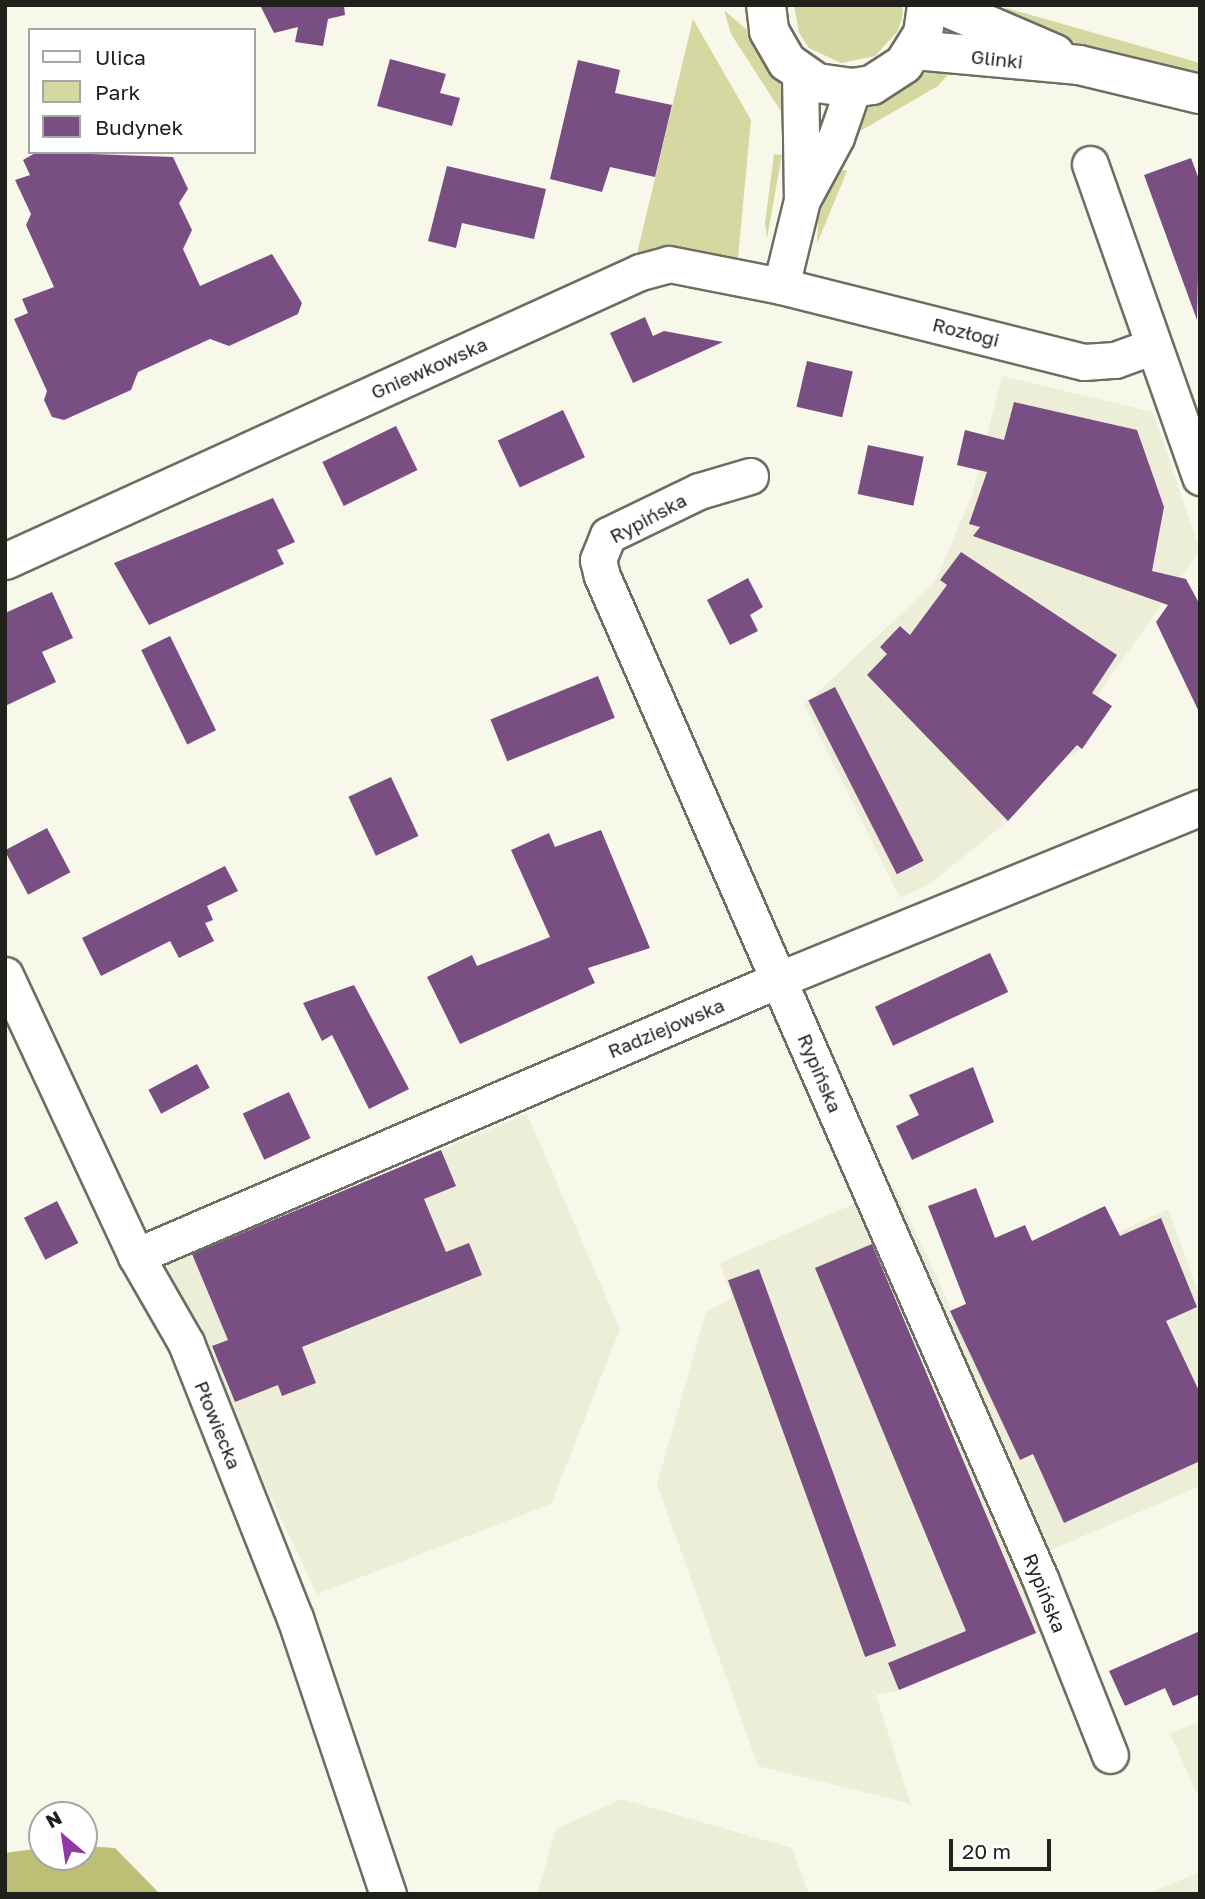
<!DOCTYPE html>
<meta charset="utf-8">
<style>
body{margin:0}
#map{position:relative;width:1205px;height:1899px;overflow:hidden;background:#f7f8ea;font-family:"Golos Text",sans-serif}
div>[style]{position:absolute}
.built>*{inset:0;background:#edeed8}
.green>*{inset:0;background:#d5d8a0}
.forest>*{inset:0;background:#bcbf75}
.building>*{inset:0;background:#794e83;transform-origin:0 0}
.roads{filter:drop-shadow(2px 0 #6d6e61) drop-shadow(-2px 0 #6d6e61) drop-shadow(0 2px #6d6e61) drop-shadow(0 -2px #6d6e61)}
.minor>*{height:35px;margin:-17.5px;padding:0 17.5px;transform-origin:17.5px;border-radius:17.5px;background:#fff}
.tertiary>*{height:38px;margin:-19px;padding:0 19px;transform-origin:19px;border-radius:19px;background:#fff}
span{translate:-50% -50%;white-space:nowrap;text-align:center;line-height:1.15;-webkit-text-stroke:7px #fff;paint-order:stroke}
.street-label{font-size:19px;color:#20211b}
.frame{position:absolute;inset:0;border:7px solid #20211b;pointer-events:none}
.legend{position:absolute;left:28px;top:28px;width:228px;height:126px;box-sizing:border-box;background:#fff;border:2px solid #a6a6a4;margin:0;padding:9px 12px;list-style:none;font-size:21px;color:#20211b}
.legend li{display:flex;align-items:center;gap:14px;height:35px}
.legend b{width:35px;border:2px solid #a6a6a4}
.north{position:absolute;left:28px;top:1801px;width:70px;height:70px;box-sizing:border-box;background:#fff;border:2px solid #a6a6a4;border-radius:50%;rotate:331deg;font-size:19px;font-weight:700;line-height:28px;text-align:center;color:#20211b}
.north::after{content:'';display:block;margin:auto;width:24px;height:32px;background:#9038a4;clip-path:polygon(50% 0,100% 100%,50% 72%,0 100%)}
.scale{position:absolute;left:949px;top:1839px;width:102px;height:32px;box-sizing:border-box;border:4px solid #20211b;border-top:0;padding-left:9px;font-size:21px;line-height:24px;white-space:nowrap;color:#20211b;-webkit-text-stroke:5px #fff;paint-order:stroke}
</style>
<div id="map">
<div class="built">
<i style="clip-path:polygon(1002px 376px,1153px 412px,1200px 550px,1097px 696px,1112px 706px,1082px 749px,1065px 759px,1008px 821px,931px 883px,900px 898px,804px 705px,935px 582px,972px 495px)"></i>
<i style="clip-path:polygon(527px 1114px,620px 1329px,551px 1504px,317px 1594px,161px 1266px)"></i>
<i style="clip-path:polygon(894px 1186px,952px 1310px,1168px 1209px,1200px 1297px,1200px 1486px,1016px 1565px,1044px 1630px,899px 1690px,877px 1695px,873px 1686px,911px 1804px,758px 1766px,657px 1484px,706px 1312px,732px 1298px,720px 1263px)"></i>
<i style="clip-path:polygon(1200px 1721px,1200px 1800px,1170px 1734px)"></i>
<i style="clip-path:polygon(622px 1799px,792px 1848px,809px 1894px,537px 1894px,556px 1829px)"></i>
<i style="clip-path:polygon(1200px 1872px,1200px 1894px,1147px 1894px)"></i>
</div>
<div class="green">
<i style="clip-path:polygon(794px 5px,902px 5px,903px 14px,898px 31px,875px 56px,841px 63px,809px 48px,799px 33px)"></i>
<i style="clip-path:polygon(1006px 8px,1200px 63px,1200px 74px,1065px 40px,1003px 19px)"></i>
<i style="clip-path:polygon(724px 10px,754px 36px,782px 88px,786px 119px,731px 34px)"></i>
<i style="clip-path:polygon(693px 19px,751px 120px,738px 258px,636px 258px)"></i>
<i style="clip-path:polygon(953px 69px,938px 86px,855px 134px,859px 117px,873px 102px,926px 73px)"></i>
<i style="clip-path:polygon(774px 154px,782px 155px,767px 238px,765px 223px)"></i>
<i style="clip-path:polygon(836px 168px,847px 171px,817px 244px,818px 219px)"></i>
</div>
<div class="forest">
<i style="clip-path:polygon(84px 1846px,115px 1848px,160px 1894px,5px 1894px,5px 1853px,42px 1848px,42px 1857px,84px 1857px)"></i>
</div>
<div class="building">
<i style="clip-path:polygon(260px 5px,344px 5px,345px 15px,328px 19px,323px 46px,295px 42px,298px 27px,274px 33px)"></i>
<i style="clip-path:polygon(390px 59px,446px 74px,440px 93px,460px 98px,452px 126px,377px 106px)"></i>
<i style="clip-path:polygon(578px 60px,620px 70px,615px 93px,672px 105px,655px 177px,610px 167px,602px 192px,550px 179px)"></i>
<i style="clip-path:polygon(37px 152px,173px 157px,188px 189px,179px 203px,192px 230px,183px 249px,200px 286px,272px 254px,302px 303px,298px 314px,229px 346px,210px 339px,138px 372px,131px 390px,64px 420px,52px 417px,44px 400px,47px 391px,14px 319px,28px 313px,22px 299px,54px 287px,26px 225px,31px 214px,15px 180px,30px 175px,23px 160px)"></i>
<i style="clip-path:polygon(1191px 158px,1200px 182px,1197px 320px,1144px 175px)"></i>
<i style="clip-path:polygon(447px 166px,546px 189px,534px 239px,462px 223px,456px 248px,428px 241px)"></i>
<i style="clip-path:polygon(645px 317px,653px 336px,664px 331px,723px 342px,633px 383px,610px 333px)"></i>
<i style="left:807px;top:361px;width:47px;height:47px;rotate:13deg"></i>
<i style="clip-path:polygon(1014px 402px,1137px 430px,1164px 507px,1152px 571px,1186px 579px,1200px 605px,1200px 714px,1156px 622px,1168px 605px,973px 536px,980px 527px,969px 524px,987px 472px,957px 465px,965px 430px,1004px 440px)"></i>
<i style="left:563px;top:410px;width:52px;height:72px;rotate:65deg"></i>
<i style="left:396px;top:426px;width:49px;height:82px;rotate:64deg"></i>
<i style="left:868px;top:445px;width:57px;height:50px;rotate:12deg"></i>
<i style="clip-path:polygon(273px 498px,295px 542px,277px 550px,284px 564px,149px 625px,114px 563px)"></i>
<i style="clip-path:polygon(961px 552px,1117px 655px,1092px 693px,1112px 706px,1082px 749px,1077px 745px,1008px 821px,867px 675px,887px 654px,880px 647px,900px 626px,910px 635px,947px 585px,940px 580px)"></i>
<i style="clip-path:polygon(748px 578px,763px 607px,750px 615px,758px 631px,730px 645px,707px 600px)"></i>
<i style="clip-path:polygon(52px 592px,73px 638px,42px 652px,56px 682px,5px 706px,5px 613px)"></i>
<i style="left:170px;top:636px;width:105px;height:32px;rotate:64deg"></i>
<i style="left:598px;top:676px;width:45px;height:116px;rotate:68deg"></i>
<i style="left:835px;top:687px;width:195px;height:30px;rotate:63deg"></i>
<i style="left:391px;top:777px;width:65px;height:47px;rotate:65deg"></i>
<i style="left:47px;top:828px;width:50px;height:48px;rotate:62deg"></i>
<i style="clip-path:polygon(601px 830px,650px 948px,588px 968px,595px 983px,460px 1044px,427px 977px,472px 955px,477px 966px,550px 937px,511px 850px,549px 833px,555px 847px)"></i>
<i style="clip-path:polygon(225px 866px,238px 891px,207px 906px,213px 920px,205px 923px,214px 941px,179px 958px,170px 941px,101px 976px,82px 938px)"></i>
<i style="left:990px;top:953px;width:43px;height:127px;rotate:65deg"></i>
<i style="clip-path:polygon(354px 985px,409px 1089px,369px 1109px,332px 1035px,322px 1041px,303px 1003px)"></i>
<i style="left:197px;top:1064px;width:27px;height:55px;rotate:62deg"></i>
<i style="clip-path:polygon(973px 1067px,994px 1122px,912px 1160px,896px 1126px,919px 1115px,909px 1095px)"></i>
<i style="left:289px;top:1092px;width:51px;height:51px;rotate:65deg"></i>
<i style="clip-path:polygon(441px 1150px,456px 1186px,424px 1199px,446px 1252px,469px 1243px,482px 1275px,302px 1347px,316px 1383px,282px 1396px,278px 1385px,235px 1402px,212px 1346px,228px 1340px,192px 1254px)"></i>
<i style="clip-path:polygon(976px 1188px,995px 1238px,1025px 1225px,1032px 1241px,1105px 1206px,1120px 1236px,1161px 1218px,1197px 1307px,1166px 1321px,1200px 1393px,1200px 1461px,1064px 1523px,1033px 1454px,1020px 1460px,950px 1311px,966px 1304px,928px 1206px)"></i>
<i style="left:57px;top:1201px;width:47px;height:37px;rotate:63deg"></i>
<i style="clip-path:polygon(872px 1244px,1036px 1633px,899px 1690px,888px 1663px,966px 1631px,815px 1268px)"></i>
<i style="left:759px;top:1269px;width:401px;height:33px;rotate:70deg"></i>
<i style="clip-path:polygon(1200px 1631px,1200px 1694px,1173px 1706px,1165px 1688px,1125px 1706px,1109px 1671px)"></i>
</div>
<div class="roads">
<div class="minor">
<i style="left:1090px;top:164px;width:332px;rotate:70.6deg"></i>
<i style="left:802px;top:200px;width:72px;rotate:-61.6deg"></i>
<i style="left:836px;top:137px;width:52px;rotate:-70.9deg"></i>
<i style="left:781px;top:286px;width:89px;rotate:-76.3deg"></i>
<i style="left:802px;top:200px;width:126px;rotate:-90.9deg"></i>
<i style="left:750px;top:476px;width:53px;rotate:163.6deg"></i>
<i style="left:699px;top:491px;width:101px;rotate:154.2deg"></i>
<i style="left:608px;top:535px;width:27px;rotate:112deg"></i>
<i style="left:598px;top:560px;width:16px;rotate:76deg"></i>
<i style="left:602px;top:576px;width:1097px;rotate:66.4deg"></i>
<i style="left:1041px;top:1581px;width:187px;rotate:68.4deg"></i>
<i style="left:5px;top:561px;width:698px;rotate:-24.47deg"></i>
<i style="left:640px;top:272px;width:30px;rotate:-15deg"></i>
<i style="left:669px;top:264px;width:114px;rotate:11.1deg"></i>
<i style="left:781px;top:286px;width:312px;rotate:14.1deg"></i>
<i style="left:1084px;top:362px;width:31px;rotate:-4deg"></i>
<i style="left:1115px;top:360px;width:38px;rotate:-20deg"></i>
<i style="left:5px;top:975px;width:310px;rotate:65deg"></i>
<i style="left:136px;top:1256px;width:100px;rotate:60.1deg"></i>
<i style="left:186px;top:1343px;width:296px;rotate:68.4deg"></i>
<i style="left:295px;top:1618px;width:291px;rotate:71.4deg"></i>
<i style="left:136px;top:1256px;width:701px;rotate:-23.27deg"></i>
<i style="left:780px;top:979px;width:453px;rotate:-22.2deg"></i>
</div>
<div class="tertiary">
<i style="left:766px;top:5px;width:26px;rotate:83deg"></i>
<i style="left:769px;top:31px;width:36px;rotate:60deg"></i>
<i style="left:787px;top:62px;width:37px;rotate:35deg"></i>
<i style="left:817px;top:83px;width:36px;rotate:8deg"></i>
<i style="left:853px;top:88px;width:19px;rotate:-9deg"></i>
<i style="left:872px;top:85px;width:38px;rotate:-33deg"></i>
<i style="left:904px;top:64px;width:36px;rotate:-58deg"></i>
<i style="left:923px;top:34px;width:29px;rotate:-82deg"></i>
<i style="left:941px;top:5px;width:124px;rotate:23.3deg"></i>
<i style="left:915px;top:50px;width:165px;rotate:5.2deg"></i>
<i style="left:1079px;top:65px;width:124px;rotate:13.5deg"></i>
</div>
</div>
<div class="street-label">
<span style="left:997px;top:59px;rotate:6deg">Glinki</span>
<span style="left:966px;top:332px;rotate:14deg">Rozłogi</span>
<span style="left:429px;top:368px;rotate:-24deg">Gniewkowska</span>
<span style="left:648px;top:518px;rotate:-28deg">Rypińska</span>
<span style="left:666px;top:1028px;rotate:-23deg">Radziejowska</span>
<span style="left:820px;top:1073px;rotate:67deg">Rypińska</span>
<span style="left:218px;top:1425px;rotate:68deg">Płowiecka</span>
<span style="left:1045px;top:1593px;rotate:68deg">Rypińska</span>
</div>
<div class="frame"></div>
<ul class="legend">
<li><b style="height:9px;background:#fff"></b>Ulica</li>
<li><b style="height:19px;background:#d5d8a0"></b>Park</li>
<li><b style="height:19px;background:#794e83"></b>Budynek</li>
</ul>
<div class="north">N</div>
<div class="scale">20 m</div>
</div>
